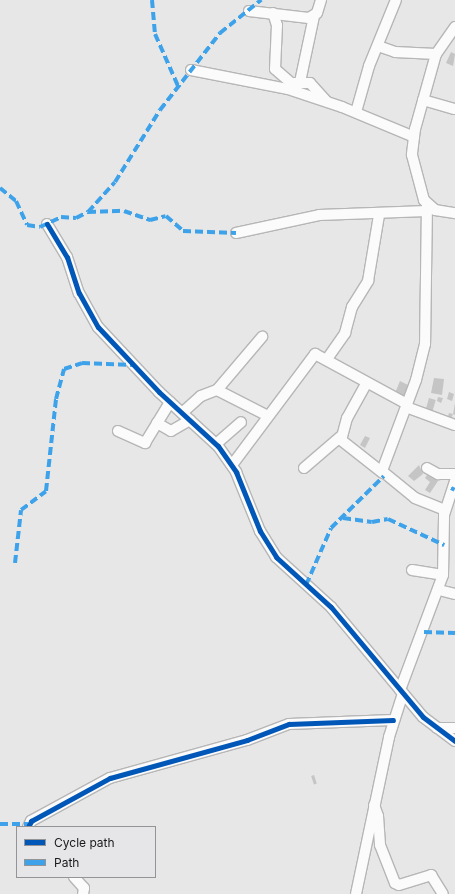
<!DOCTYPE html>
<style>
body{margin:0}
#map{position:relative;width:455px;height:894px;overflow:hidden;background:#e7e7e7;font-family:Inter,sans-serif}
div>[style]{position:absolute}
.building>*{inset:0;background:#c5c5c5;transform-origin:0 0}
.roads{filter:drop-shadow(1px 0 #b6b6b6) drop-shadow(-1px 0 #b6b6b6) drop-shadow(0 1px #b6b6b6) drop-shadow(0 -1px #b6b6b6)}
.minor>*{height:10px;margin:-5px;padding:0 5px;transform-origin:5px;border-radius:5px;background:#fbfbfb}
.quiet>*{height:4px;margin-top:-2px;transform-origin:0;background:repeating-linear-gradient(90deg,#3da2ea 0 8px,transparent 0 12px)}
.cycleway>*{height:5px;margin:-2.5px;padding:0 2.5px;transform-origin:2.5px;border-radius:2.5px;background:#0057b8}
span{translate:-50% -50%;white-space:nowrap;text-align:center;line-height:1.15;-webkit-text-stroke:3px #e6e6e8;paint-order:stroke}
.legend{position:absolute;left:16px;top:826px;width:140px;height:52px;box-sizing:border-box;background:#e6e6e8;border:1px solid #949496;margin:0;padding:5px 7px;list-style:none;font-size:12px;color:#19191a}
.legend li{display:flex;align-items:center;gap:8px;height:20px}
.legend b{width:20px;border:1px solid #949496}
</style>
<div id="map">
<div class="building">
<i style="clip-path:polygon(451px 52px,455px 54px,453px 66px,446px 63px)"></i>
<i style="clip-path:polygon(434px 378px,444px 379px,442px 395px,431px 393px)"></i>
<i style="clip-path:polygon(400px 381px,410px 386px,404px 400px,395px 393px)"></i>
<i style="clip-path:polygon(449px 392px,454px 394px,452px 401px,447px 399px)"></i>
<i style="clip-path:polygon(438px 397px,443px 398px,441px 403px,437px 401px)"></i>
<i style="left:429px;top:398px;width:7px;height:12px;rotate:16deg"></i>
<i style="clip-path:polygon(455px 403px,455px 415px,453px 414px)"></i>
<i style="clip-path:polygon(449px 413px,453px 414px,450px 421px,447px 420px)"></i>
<i style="clip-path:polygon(365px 436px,370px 438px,365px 448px,360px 445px)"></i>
<i style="clip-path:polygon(419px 465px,423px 474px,414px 481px,408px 476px)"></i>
<i style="clip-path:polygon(427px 475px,438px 481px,430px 493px,425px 490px,430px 482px,425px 478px)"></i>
<i style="left:314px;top:775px;width:9px;height:3px;rotate:72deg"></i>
</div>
<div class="roads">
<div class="minor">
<i style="left:249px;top:11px;width:60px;rotate:6.7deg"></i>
<i style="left:309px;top:18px;width:9px;rotate:-32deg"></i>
<i style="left:317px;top:13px;width:14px;rotate:-73deg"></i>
<i style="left:273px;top:13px;width:13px;rotate:72deg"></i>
<i style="left:277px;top:25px;width:44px;rotate:92.6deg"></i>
<i style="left:275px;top:69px;width:21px;rotate:41deg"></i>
<i style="left:291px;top:83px;width:19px"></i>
<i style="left:310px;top:83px;width:24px;rotate:48deg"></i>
<i style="left:455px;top:27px;width:33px;rotate:125deg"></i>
<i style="left:436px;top:54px;width:78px;rotate:105.6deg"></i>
<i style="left:415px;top:129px;width:26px;rotate:97deg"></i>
<i style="left:412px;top:155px;width:47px;rotate:75.1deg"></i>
<i style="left:424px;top:200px;width:15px;rotate:42deg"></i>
<i style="left:435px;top:210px;width:20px;rotate:9deg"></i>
<i style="left:378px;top:46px;width:18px;rotate:19deg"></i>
<i style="left:395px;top:52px;width:41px;rotate:2.8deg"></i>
<i style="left:191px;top:70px;width:99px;rotate:11.1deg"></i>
<i style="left:288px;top:89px;width:57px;rotate:18.4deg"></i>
<i style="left:342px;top:107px;width:78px;rotate:22.6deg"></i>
<i style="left:300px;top:82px;width:67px;rotate:-78deg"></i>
<i style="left:423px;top:100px;width:33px;rotate:16deg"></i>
<i style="left:356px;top:112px;width:48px;rotate:-74.2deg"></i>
<i style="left:369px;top:66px;width:71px;rotate:-67.8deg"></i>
<i style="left:427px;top:204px;width:140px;rotate:90.8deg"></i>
<i style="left:425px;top:344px;width:37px;rotate:104deg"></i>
<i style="left:416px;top:380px;width:97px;rotate:110.5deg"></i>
<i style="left:382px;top:471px;width:43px;rotate:39.3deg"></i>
<i style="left:415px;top:498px;width:32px;rotate:22deg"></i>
<i style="left:47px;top:224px;width:39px;rotate:59deg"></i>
<i style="left:67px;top:257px;width:38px;rotate:72deg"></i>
<i style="left:79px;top:293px;width:39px;rotate:61deg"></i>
<i style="left:98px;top:327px;width:89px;rotate:46.8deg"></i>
<i style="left:159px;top:392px;width:80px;rotate:42.5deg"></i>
<i style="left:218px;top:446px;width:32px;rotate:55deg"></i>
<i style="left:236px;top:472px;width:64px;rotate:67.9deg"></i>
<i style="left:260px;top:531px;width:31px;rotate:58deg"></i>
<i style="left:276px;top:557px;width:74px;rotate:42.3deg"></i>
<i style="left:331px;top:607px;width:143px;rotate:50.1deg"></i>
<i style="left:423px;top:717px;width:40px;rotate:37deg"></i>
<i style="left:236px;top:233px;width:85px;rotate:-12.2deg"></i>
<i style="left:319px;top:215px;width:108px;rotate:-2.1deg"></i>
<i style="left:327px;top:359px;width:32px;rotate:-55deg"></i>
<i style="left:345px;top:333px;width:27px;rotate:-75deg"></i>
<i style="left:352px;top:307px;width:31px;rotate:-58deg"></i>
<i style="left:368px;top:281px;width:67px;rotate:-80.5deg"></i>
<i style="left:366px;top:384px;width:39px;rotate:119deg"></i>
<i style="left:347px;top:418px;width:23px;rotate:105deg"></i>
<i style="left:341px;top:440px;width:53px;rotate:38.2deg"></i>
<i style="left:217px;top:390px;width:70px;rotate:-49.7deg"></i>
<i style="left:406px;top:407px;width:52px;rotate:20.2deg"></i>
<i style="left:182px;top:413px;width:25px;rotate:-42deg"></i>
<i style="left:201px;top:396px;width:17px;rotate:-21deg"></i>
<i style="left:217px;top:390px;width:57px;rotate:27deg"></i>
<i style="left:157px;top:423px;width:16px;rotate:30deg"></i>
<i style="left:171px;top:431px;width:22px;rotate:-30deg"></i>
<i style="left:118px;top:431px;width:30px;rotate:24deg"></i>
<i style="left:145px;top:443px;width:48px;rotate:-58.6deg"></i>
<i style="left:216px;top:444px;width:33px;rotate:-41deg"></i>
<i style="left:232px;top:465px;width:139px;rotate:-53.2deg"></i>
<i style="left:315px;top:354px;width:105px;rotate:28.5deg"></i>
<i style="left:304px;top:468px;width:48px;rotate:-40.7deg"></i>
<i style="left:427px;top:468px;width:13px;rotate:29deg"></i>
<i style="left:438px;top:474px;width:17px"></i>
<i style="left:412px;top:570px;width:31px;rotate:9deg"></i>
<i style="left:439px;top:590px;width:16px;rotate:14deg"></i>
<i style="left:400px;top:690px;width:123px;rotate:-69.5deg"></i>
<i style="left:443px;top:575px;width:60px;rotate:-89deg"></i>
<i style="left:444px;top:515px;width:36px;rotate:-72deg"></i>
<i style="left:437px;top:728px;width:18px"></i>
<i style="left:374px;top:805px;width:12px;rotate:70deg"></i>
<i style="left:378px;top:816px;width:29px;rotate:86deg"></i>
<i style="left:380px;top:845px;width:41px;rotate:68.5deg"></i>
<i style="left:395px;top:883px;width:4px;rotate:27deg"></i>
<i style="left:399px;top:885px;width:34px;rotate:-17deg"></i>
<i style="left:431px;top:875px;width:22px;rotate:58deg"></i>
<i style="left:28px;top:827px;width:7px;rotate:-63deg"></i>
<i style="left:31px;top:821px;width:90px;rotate:-28.6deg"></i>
<i style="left:110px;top:778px;width:142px;rotate:-15.5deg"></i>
<i style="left:247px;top:740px;width:45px;rotate:-20.9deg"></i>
<i style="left:289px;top:724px;width:104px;rotate:-2.2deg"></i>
<i style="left:74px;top:877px;width:15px;rotate:48deg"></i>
<i style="left:84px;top:888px;width:6px;rotate:99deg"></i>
<i style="left:356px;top:894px;width:160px;rotate:-78.1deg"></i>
<i style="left:389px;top:737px;width:46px;rotate:-72.3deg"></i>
</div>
</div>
<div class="quiet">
<i style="left:152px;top:0;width:34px;rotate:85deg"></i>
<i style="left:155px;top:34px;width:57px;rotate:66.1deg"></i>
<i style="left:0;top:188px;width:21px;rotate:39deg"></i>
<i style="left:16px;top:201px;width:26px;rotate:65deg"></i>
<i style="left:27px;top:225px;width:13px;rotate:9deg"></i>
<i style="left:40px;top:227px;width:23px;rotate:-25deg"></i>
<i style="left:61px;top:217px;width:15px;rotate:4deg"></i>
<i style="left:76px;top:218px;width:13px;rotate:-27deg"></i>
<i style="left:88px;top:212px;width:40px;rotate:-48deg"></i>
<i style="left:115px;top:182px;width:85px;rotate:-58deg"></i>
<i style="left:160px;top:110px;width:98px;rotate:-52.1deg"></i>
<i style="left:220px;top:33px;width:53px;rotate:-38.8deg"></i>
<i style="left:88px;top:212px;width:36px;rotate:-2deg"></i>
<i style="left:124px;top:211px;width:28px;rotate:19deg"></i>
<i style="left:150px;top:220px;width:16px;rotate:-14deg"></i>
<i style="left:166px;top:216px;width:23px;rotate:41deg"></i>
<i style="left:183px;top:231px;width:53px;rotate:2.2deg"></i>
<i style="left:451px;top:488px;width:4px;rotate:27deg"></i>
<i style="left:343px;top:518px;width:29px;rotate:8deg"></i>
<i style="left:372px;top:522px;width:16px;rotate:-11deg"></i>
<i style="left:388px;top:519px;width:62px;rotate:24.9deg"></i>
<i style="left:15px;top:563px;width:53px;rotate:-83.5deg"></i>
<i style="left:21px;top:510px;width:31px;rotate:-37deg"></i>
<i style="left:46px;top:491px;width:93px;rotate:-83.8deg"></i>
<i style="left:56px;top:399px;width:31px;rotate:-75deg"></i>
<i style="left:64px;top:369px;width:19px;rotate:-18deg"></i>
<i style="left:82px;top:363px;width:51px;rotate:2.2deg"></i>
<i style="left:306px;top:585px;width:62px;rotate:-66.3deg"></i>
<i style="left:331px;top:528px;width:74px;rotate:-44.5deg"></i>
<i style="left:424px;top:632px;width:31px;rotate:2deg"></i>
<i style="left:0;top:824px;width:28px"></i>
</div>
<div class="cycleway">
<i style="left:47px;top:224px;width:39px;rotate:59deg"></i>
<i style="left:67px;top:257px;width:38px;rotate:72deg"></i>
<i style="left:79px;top:293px;width:39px;rotate:61deg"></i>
<i style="left:98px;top:327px;width:89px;rotate:46.8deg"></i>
<i style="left:159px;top:392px;width:80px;rotate:42.5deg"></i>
<i style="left:218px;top:446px;width:32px;rotate:55deg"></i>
<i style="left:236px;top:472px;width:64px;rotate:67.9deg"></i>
<i style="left:260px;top:531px;width:31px;rotate:58deg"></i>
<i style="left:276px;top:557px;width:74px;rotate:42.3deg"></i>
<i style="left:331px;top:607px;width:143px;rotate:50.1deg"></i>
<i style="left:423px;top:717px;width:40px;rotate:37deg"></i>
<i style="left:28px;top:827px;width:7px;rotate:-63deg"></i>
<i style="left:31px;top:821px;width:90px;rotate:-28.6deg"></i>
<i style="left:110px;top:778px;width:142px;rotate:-15.5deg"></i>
<i style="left:247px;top:740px;width:45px;rotate:-20.9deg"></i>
<i style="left:289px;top:724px;width:104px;rotate:-2.2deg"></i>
</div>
<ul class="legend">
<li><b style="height:5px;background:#0057b8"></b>Cycle path</li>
<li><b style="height:5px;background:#3da2ea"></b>Path</li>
</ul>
</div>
